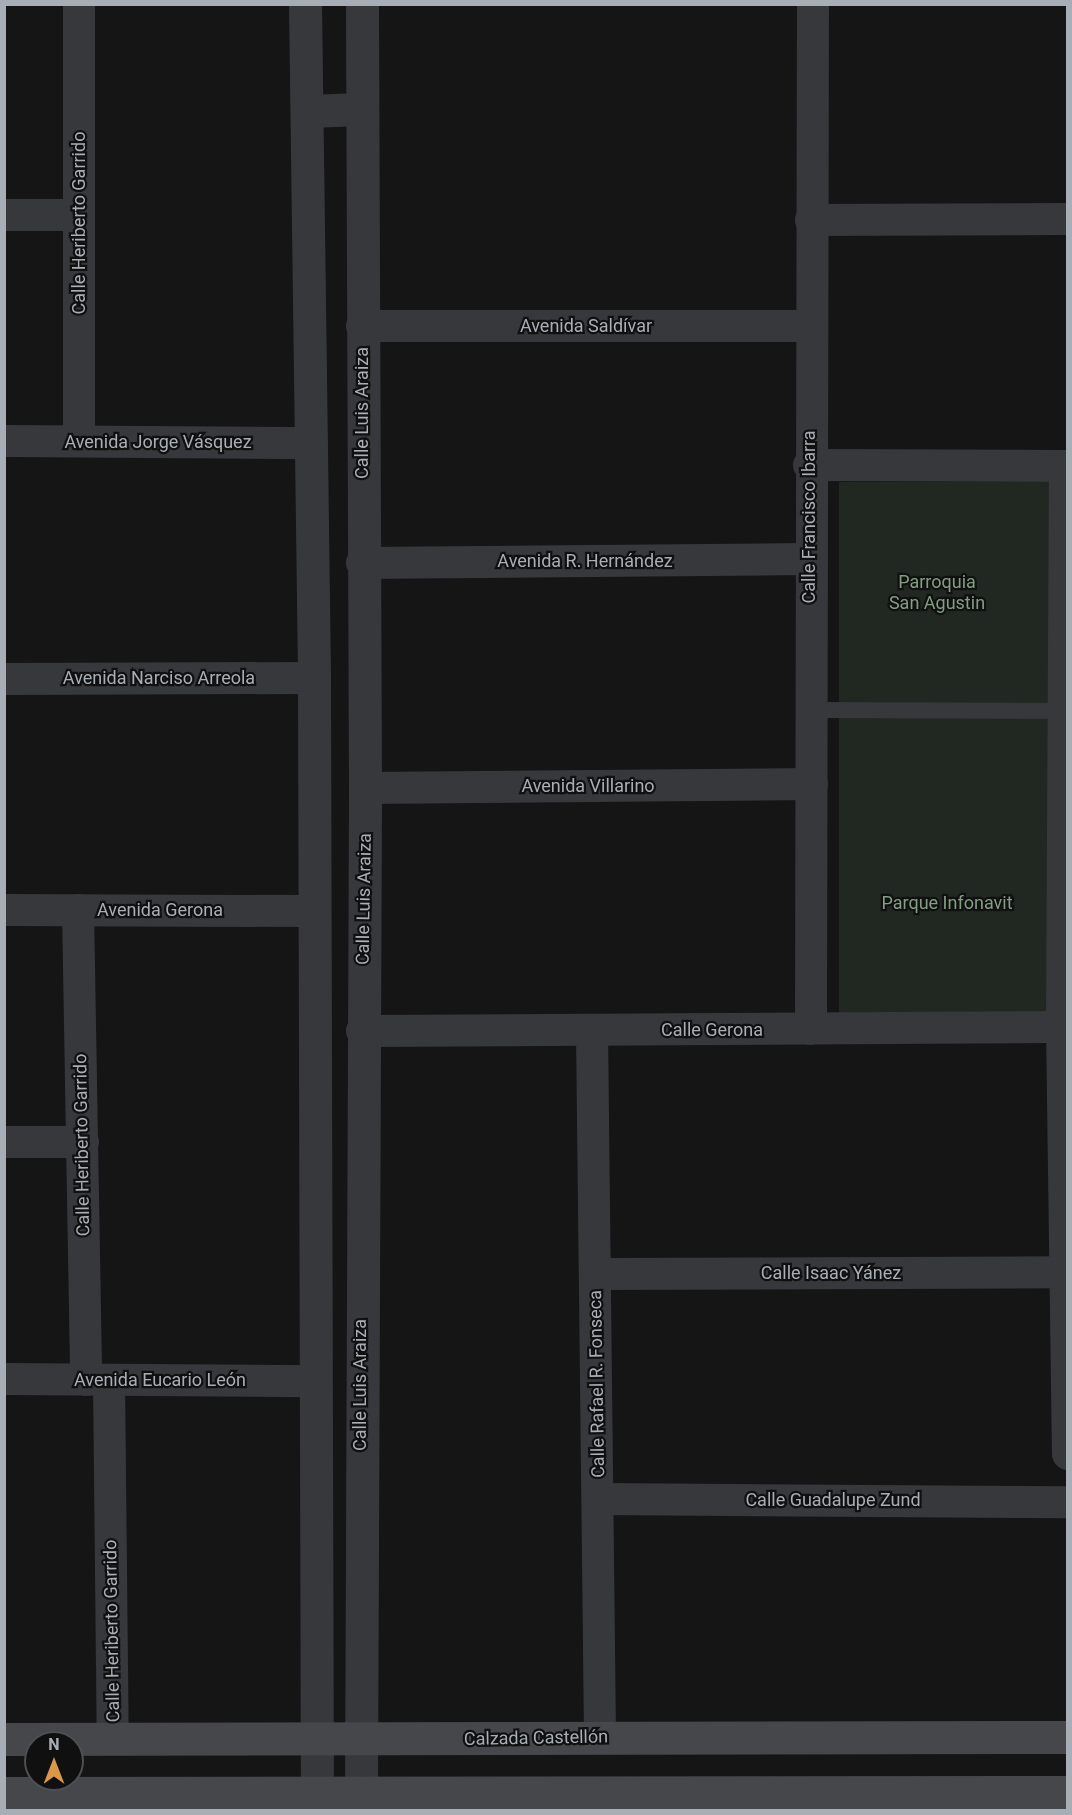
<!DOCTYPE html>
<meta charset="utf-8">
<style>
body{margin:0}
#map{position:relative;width:1072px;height:1815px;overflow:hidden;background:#151516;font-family:Roboto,sans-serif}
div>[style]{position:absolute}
.green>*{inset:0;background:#212822;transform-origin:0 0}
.service>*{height:16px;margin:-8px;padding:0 8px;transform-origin:8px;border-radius:8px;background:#36383b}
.minor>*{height:32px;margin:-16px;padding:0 16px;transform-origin:16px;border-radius:16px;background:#36383b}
.tertiary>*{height:33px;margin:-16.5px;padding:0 16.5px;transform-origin:16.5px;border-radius:16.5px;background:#36383b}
.secondary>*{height:33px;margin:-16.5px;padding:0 16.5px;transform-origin:16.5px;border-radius:16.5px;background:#45474b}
span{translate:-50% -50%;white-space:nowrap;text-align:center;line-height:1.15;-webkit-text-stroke:4.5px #101011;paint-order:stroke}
.street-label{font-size:18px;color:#a8aeb5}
.park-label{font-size:18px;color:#839e82}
.frame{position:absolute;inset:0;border:6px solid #a8aeb5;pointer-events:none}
.north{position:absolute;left:24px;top:1731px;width:60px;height:60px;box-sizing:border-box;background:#101011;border:2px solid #4d4f53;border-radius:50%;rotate:0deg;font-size:16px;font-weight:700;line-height:24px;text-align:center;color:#a8aeb5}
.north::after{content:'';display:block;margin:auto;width:21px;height:27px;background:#db9848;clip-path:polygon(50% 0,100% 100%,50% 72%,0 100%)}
</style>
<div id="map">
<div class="green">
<i style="left:839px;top:482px;width:218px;height:538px"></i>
</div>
<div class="service">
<i style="left:810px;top:710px;width:252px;rotate:0.2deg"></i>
</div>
<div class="minor">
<i style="left:4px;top:215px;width:75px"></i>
<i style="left:811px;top:220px;width:257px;rotate:-0.2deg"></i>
<i style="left:362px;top:326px;width:448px"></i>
<i style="left:4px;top:441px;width:308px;rotate:0.4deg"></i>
<i style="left:79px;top:441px;width:437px;rotate:-90deg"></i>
<i style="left:809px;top:465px;width:259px;rotate:0.2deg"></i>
<i style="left:1065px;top:466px;width:561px;rotate:90.31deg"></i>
<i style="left:1062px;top:1027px;width:427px;rotate:89.2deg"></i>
<i style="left:362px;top:563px;width:447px;rotate:-0.5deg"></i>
<i style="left:4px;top:679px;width:310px;rotate:-0.2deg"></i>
<i style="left:365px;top:788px;width:447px;rotate:-0.5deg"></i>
<i style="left:4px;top:910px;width:311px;rotate:0.2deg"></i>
<i style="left:78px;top:910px;width:470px;rotate:89deg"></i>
<i style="left:811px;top:1029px;width:1025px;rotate:-89.89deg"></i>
<i style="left:592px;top:1030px;width:707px;rotate:89.35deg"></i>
<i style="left:362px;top:1031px;width:700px;rotate:-0.33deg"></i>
<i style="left:4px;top:1142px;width:79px"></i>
<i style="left:596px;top:1274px;width:471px;rotate:-0.2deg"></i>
<i style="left:4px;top:1379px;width:312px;rotate:0.4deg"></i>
<i style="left:109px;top:1380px;width:359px;rotate:89.4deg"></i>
<i style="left:599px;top:1499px;width:469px;rotate:0.4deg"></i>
</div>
<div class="tertiary">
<i style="left:305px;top:4px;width:674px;rotate:89.23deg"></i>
<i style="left:314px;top:678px;width:1116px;rotate:89.85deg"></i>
<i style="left:308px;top:111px;width:53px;rotate:-2.2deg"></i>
<i style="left:361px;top:1794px;width:1006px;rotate:-89.77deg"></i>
<i style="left:365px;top:788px;width:784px;rotate:-90.22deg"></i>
</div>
<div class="secondary">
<i style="left:4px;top:1739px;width:1064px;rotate:-0.11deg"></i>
<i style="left:4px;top:1793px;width:1064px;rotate:-0.05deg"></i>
</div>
<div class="street-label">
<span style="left:79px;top:223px;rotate:-90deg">Calle Heriberto Garrido</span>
<span style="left:586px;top:326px">Avenida Saldívar</span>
<span style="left:362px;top:413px;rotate:-90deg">Calle Luis Araiza</span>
<span style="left:158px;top:442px">Avenida Jorge Vásquez</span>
<span style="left:809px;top:517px;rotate:-90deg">Calle Francisco Ibarra</span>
<span style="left:585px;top:561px">Avenida R. Hernández</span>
<span style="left:159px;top:678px">Avenida Narciso Arreola</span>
<span style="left:588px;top:786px">Avenida Villarino</span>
<span style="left:364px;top:899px;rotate:-89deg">Calle Luis Araiza</span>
<span style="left:160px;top:910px">Avenida Gerona</span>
<span style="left:712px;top:1030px">Calle Gerona</span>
<span style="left:82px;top:1145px;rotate:-91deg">Calle Heriberto Garrido</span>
<span style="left:831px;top:1273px">Calle Isaac Yánez</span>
<span style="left:160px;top:1380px">Avenida Eucario León</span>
<span style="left:597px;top:1384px;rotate:-91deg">Calle Rafael R. Fonseca</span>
<span style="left:360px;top:1385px;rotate:-90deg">Calle Luis Araiza</span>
<span style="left:833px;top:1500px">Calle Guadalupe Zund</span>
<span style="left:112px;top:1631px;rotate:-91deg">Calle Heriberto Garrido</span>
<span style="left:536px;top:1738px;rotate:-1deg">Calzada Castellón</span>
</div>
<div class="park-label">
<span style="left:937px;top:593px">Parroquia<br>San Agustin</span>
<span style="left:947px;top:903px">Parque Infonavit</span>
</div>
<div class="frame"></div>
<div class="north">N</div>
</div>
